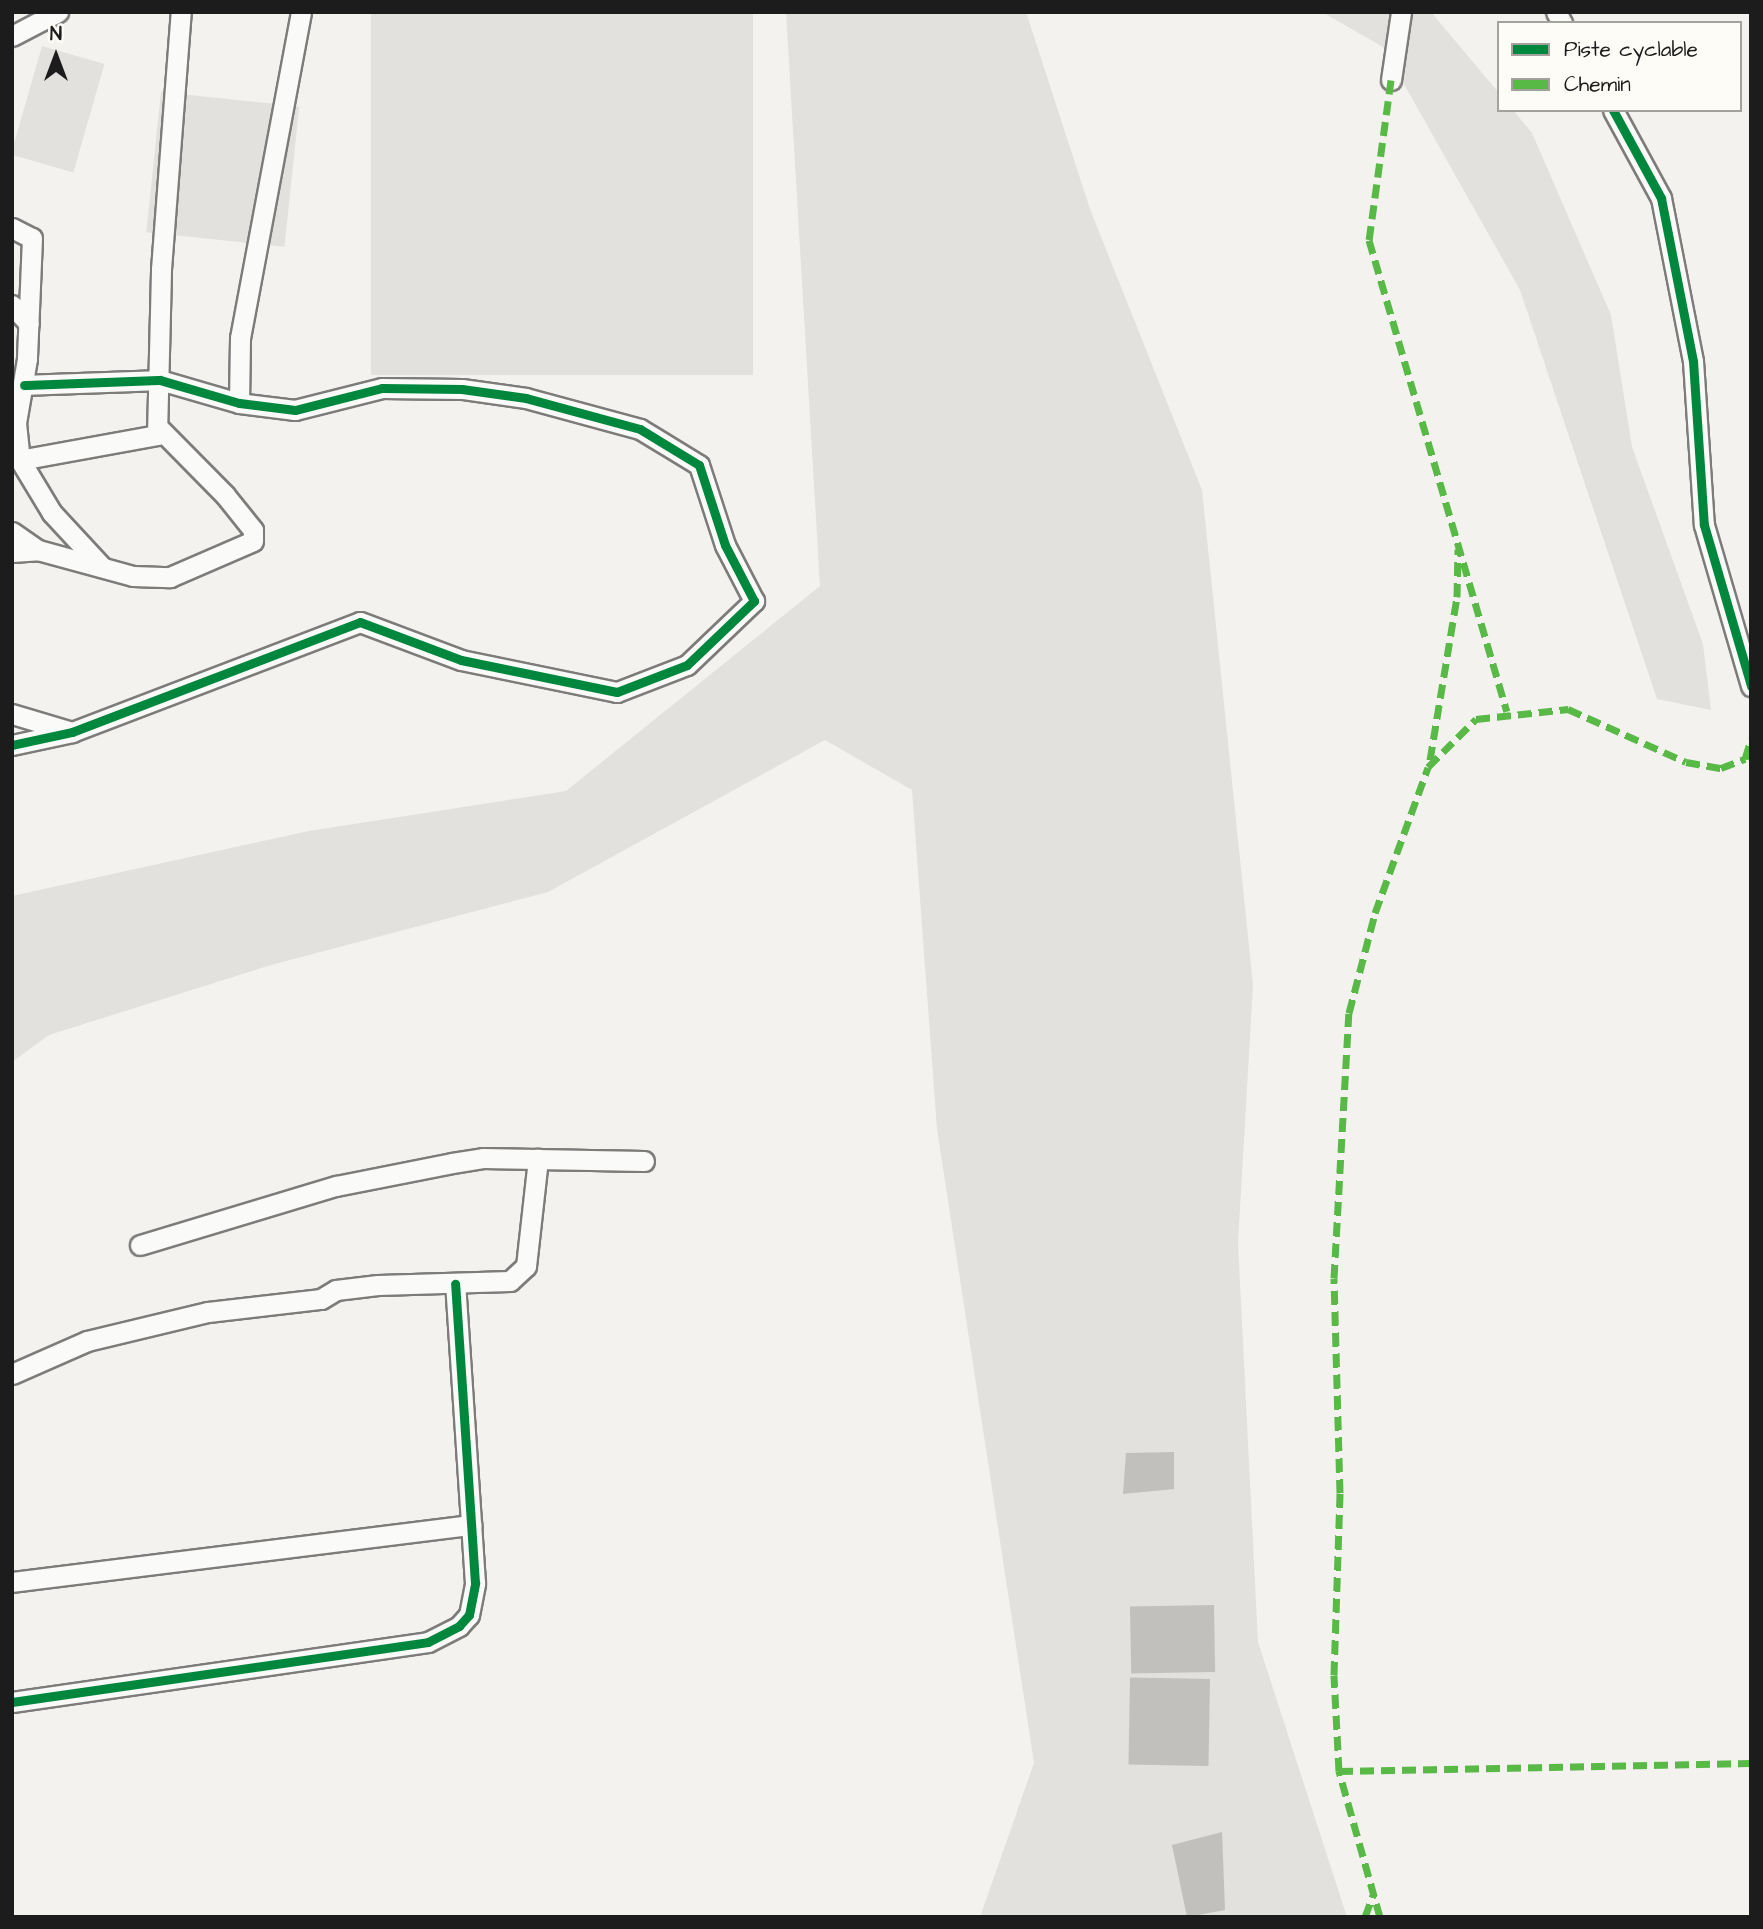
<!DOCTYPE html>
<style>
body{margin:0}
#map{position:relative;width:1763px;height:1929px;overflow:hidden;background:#f3f2ef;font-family:"Architects Daughter",sans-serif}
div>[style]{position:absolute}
.green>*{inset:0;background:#e2e1dd;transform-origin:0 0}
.water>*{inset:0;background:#c1c0bc;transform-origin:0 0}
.roads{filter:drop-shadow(2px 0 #7d7c7b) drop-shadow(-2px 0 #7d7c7b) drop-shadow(0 2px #7d7c7b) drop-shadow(0 -2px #7d7c7b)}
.street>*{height:19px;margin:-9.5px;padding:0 9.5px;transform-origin:9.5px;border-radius:9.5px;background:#fafaf8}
.quiet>*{height:7px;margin-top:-3.5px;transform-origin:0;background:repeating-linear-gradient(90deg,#58b947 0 14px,transparent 0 21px)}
.cycleway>*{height:9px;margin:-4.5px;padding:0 4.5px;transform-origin:4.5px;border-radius:4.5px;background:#00873e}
span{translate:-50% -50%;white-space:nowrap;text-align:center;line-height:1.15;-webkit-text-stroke:5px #fdfcf7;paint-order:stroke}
.frame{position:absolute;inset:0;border:14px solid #1c1c1c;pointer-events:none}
.legend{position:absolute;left:1497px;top:21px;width:245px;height:91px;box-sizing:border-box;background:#fdfcf7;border:2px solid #a3a29f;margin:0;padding:9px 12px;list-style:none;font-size:21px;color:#1c1c1c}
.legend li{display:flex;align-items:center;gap:14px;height:35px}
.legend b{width:35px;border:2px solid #a3a29f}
.north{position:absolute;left:21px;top:21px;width:70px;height:70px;-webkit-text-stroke:5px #fdfcf7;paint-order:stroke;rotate:0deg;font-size:19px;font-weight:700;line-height:28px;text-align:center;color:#1c1c1c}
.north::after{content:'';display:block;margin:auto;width:24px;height:32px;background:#1c1c1c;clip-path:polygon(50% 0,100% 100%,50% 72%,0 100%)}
</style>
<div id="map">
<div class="green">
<i style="left:371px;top:12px;width:382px;height:363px"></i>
<i style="clip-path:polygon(786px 12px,1026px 12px,1090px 209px,1202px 490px,1253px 985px,1238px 1243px,1258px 1642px,1347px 1917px,980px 1917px,1034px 1763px,937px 1129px,912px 790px,825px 740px,548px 892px,271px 965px,49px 1035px,12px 1062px,12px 896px,309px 831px,566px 791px,820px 586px)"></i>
<i style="clip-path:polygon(1322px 12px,1431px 12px,1499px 93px,1499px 110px,1513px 110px,1532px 133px,1611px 315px,1632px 447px,1703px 644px,1711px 710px,1657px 699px,1520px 290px,1383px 47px)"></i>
<i style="left:42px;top:46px;width:65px;height:113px;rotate:16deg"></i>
<i style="left:161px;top:92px;width:139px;height:141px;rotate:6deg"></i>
</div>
<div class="water">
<i style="clip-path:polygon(1174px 1452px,1174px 1489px,1123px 1494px,1126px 1453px)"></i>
<i style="left:1214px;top:1605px;width:67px;height:84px;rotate:89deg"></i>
<i style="left:1210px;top:1679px;width:87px;height:80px;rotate:91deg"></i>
<i style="clip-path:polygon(1222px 1832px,1225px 1910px,1187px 1917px,1172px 1845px)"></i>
</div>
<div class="roads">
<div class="street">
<i style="left:1556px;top:12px;width:13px;rotate:61deg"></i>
<i style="left:12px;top:36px;width:52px;rotate:-27.6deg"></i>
<i style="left:1391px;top:80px;width:69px;rotate:-81.6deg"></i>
<i style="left:1613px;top:110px;width:100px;rotate:61.4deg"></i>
<i style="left:1661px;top:198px;width:166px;rotate:78.9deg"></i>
<i style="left:1693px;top:361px;width:164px;rotate:86.2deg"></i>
<i style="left:1704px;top:525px;width:168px;rotate:73.7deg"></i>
<i style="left:12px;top:228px;width:22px;rotate:27deg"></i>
<i style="left:32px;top:238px;width:121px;rotate:92.4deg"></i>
<i style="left:27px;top:359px;width:65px;rotate:99.8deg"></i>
<i style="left:16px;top:423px;width:37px;rotate:84deg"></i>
<i style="left:20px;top:460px;width:62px;rotate:58.9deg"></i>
<i style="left:52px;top:513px;width:74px;rotate:47.2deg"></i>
<i style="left:12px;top:305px;width:25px;rotate:48deg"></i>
<i style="left:239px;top:403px;width:65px;rotate:-89.1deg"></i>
<i style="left:240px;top:338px;width:332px;rotate:-79.4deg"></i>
<i style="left:20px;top:460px;width:139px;rotate:-10.3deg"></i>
<i style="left:157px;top:435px;width:166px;rotate:-88.6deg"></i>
<i style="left:161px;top:269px;width:258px;rotate:-85.6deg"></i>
<i style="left:12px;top:532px;width:32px;rotate:35deg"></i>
<i style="left:12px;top:552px;width:26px;rotate:-4deg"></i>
<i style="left:38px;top:550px;width:98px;rotate:15.3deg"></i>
<i style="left:133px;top:576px;width:37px;rotate:2deg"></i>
<i style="left:170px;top:577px;width:90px;rotate:-23.4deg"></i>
<i style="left:253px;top:541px;width:11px;rotate:-90deg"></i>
<i style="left:253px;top:530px;width:45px;rotate:-128.7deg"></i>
<i style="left:225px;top:495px;width:95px;rotate:-134.6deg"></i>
<i style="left:12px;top:714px;width:63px;rotate:16.7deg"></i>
<i style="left:12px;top:745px;width:61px;rotate:-12.2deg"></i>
<i style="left:72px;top:732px;width:308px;rotate:-20.9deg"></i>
<i style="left:360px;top:622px;width:108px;rotate:20.6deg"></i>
<i style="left:461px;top:660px;width:159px;rotate:11.6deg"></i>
<i style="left:617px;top:692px;width:75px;rotate:-21.1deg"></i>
<i style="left:687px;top:665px;width:93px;rotate:-43.7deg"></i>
<i style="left:754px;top:601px;width:63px;rotate:-117.4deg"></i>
<i style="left:725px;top:545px;width:84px;rotate:-108deg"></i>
<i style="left:699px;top:465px;width:69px;rotate:-148.6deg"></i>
<i style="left:640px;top:429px;width:118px;rotate:-164.8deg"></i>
<i style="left:526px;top:398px;width:65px;rotate:-172deg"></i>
<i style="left:462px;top:389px;width:80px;rotate:-179.3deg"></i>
<i style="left:382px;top:388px;width:90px;rotate:165.8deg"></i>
<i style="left:295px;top:410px;width:56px;rotate:-172.9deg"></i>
<i style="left:239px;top:403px;width:82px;rotate:-163.8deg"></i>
<i style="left:160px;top:380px;width:136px;rotate:177.9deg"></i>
<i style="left:140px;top:1245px;width:205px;rotate:-16.8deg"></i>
<i style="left:336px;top:1186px;width:118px;rotate:-11.2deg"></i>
<i style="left:452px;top:1163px;width:31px;rotate:-9deg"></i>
<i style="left:483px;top:1158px;width:161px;rotate:1.1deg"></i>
<i style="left:12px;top:1374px;width:82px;rotate:-23.7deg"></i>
<i style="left:87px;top:1341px;width:124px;rotate:-13.5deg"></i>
<i style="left:208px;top:1312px;width:114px;rotate:-6.6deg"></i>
<i style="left:321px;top:1299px;width:17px;rotate:-31deg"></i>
<i style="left:336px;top:1290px;width:42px;rotate:-6.8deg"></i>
<i style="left:378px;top:1285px;width:132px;rotate:-1.7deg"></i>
<i style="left:510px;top:1281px;width:22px;rotate:-43deg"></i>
<i style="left:526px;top:1266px;width:108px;rotate:-83.6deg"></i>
<i style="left:12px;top:1582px;width:463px;rotate:-7.1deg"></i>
<i style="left:12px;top:1702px;width:420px;rotate:-8.2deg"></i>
<i style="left:428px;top:1642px;width:35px;rotate:-27deg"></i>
<i style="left:459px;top:1626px;width:15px;rotate:-48deg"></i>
<i style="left:469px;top:1615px;width:33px;rotate:-79deg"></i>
<i style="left:475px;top:1583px;width:300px;rotate:-93.8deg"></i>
</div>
</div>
<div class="quiet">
<i style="left:1391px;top:80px;width:162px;rotate:97.8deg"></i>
<i style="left:1369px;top:240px;width:491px;rotate:73.7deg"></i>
<i style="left:1430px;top:760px;width:165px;rotate:-80.6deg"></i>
<i style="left:1457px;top:597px;width:48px;rotate:-88.8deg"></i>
<i style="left:1339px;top:1771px;width:412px;rotate:-1.1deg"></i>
<i style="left:1365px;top:1917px;width:23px;rotate:-70deg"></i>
<i style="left:1380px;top:1917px;width:152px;rotate:-105.7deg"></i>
<i style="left:1339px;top:1771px;width:96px;rotate:-93deg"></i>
<i style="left:1334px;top:1675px;width:182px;rotate:-88.1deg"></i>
<i style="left:1340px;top:1493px;width:215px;rotate:-91.6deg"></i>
<i style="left:1334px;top:1278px;width:265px;rotate:-86.8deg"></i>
<i style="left:1349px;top:1013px;width:103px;rotate:-75.4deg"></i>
<i style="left:1375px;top:913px;width:155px;rotate:-70deg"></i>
<i style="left:1428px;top:767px;width:68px;rotate:-45deg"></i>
<i style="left:1476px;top:719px;width:93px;rotate:-6.2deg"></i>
<i style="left:1568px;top:709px;width:129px;rotate:24.2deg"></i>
<i style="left:1686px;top:762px;width:36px;rotate:10deg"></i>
<i style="left:1721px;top:768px;width:26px;rotate:-21deg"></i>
<i style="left:1745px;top:759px;width:21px;rotate:-73deg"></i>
</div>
<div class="cycleway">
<i style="left:1613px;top:110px;width:100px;rotate:61.4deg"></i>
<i style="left:1661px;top:198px;width:166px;rotate:78.9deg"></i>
<i style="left:1693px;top:361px;width:164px;rotate:86.2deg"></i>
<i style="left:1704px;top:525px;width:168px;rotate:73.7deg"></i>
<i style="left:12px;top:745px;width:61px;rotate:-12.2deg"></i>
<i style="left:72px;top:732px;width:308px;rotate:-20.9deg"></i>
<i style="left:360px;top:622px;width:108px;rotate:20.6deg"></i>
<i style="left:461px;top:660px;width:159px;rotate:11.6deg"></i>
<i style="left:617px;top:692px;width:75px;rotate:-21.1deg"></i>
<i style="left:687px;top:665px;width:93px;rotate:-43.7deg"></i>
<i style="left:754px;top:601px;width:63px;rotate:-117.4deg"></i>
<i style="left:725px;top:545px;width:84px;rotate:-108deg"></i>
<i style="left:699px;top:465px;width:69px;rotate:-148.6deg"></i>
<i style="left:640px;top:429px;width:118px;rotate:-164.8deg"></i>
<i style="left:526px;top:398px;width:65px;rotate:-172deg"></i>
<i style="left:462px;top:389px;width:80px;rotate:-179.3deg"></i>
<i style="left:382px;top:388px;width:90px;rotate:165.8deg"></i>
<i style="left:295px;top:410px;width:56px;rotate:-172.9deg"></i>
<i style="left:239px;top:403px;width:82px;rotate:-163.8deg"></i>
<i style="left:160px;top:380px;width:136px;rotate:177.9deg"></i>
<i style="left:12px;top:1702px;width:420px;rotate:-8.2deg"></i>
<i style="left:428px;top:1642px;width:35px;rotate:-27deg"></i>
<i style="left:459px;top:1626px;width:15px;rotate:-48deg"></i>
<i style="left:469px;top:1615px;width:33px;rotate:-79deg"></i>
<i style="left:475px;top:1583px;width:300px;rotate:-93.8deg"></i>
</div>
<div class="frame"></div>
<ul class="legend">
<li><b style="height:9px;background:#00873e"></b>Piste cyclable</li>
<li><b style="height:9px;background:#58b947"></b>Chemin</li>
</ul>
<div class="north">N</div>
</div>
